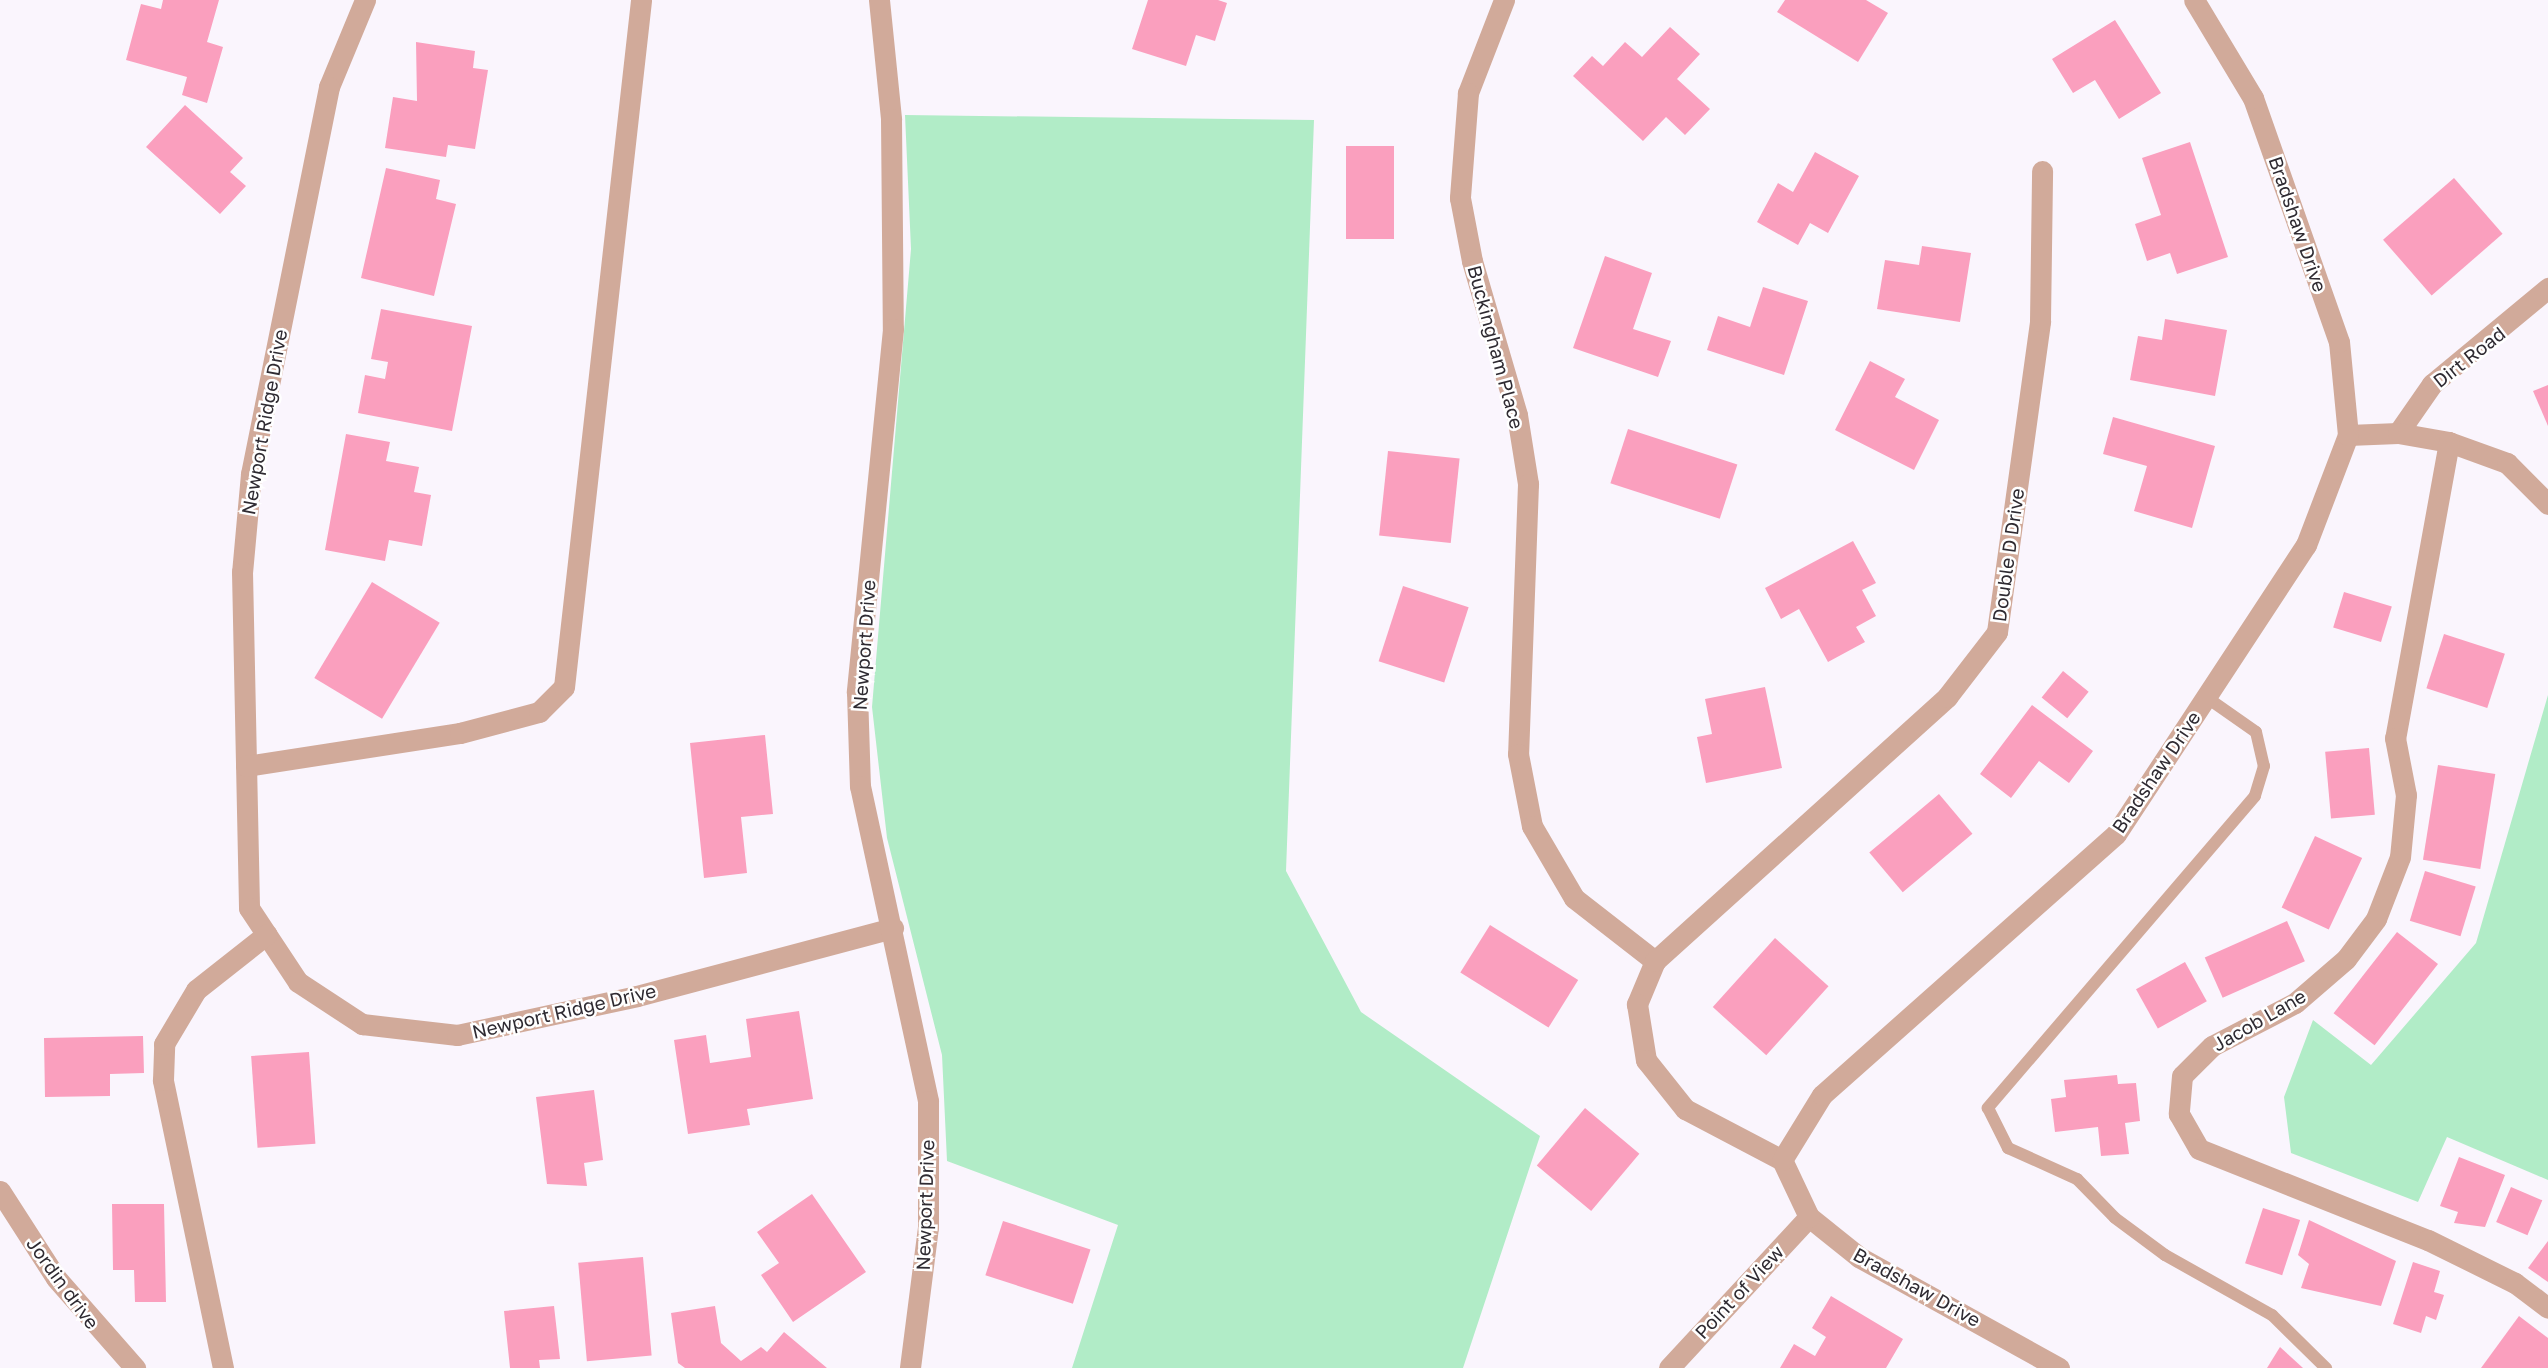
<!DOCTYPE html>
<style>
body{margin:0}
#map{position:relative;width:2548px;height:1368px;overflow:hidden;background:#faf5fd;font-family:"Golos Text",sans-serif}
div>[style]{position:absolute}
.green>*{inset:0;background:#b1ecc7}
.building>*{inset:0;background:#fa9fbe;transform-origin:0 0}
.service>*{height:12px;margin:-6px;padding:0 6px;transform-origin:6px;border-radius:6px;background:#d1aa9a}
.minor>*{height:21px;margin:-10.5px;padding:0 10.5px;transform-origin:10.5px;border-radius:10.5px;background:#d1aa9a}
span{translate:-50% -50%;white-space:nowrap;text-align:center;line-height:1.15;-webkit-text-stroke:5px #fff;paint-order:stroke}
.street-label{font-size:19px;color:#2f2b32}
</style>
<div id="map">
<div class="green">
<i style="clip-path:polygon(905px 115px,1314px 120px,1286px 871px,1361px 1012px,1540px 1136px,1463px 1368px,1072px 1368px,1118px 1225px,947px 1161px,942px 1055px,887px 838px,872px 707px,911px 249px)"></i>
<i style="clip-path:polygon(2548px 695px,2548px 1180px,2447px 1137px,2418px 1202px,2291px 1153px,2284px 1097px,2313px 1020px,2371px 1065px,2476px 943px)"></i>
</div>
<div class="building">
<i style="clip-path:polygon(163px 0,219px 0,207px 42px,223px 47px,207px 103px,182px 95px,187px 77px,126px 60px,141px 4px,161px 9px)"></i>
<i style="clip-path:polygon(1148px 0,1218px 0,1227px 3px,1215px 41px,1196px 35px,1186px 66px,1132px 49px)"></i>
<i style="clip-path:polygon(1785px 0,1866px 0,1888px 13px,1858px 62px,1777px 12px)"></i>
<i style="clip-path:polygon(2115px 20px,2161px 93px,2119px 119px,2095px 80px,2073px 93px,2052px 59px)"></i>
<i style="clip-path:polygon(1670px 27px,1700px 54px,1677px 79px,1710px 109px,1685px 135px,1666px 117px,1643px 141px,1573px 76px,1592px 56px,1603px 66px,1625px 42px,1642px 57px)"></i>
<i style="clip-path:polygon(416px 42px,475px 51px,473px 68px,488px 70px,475px 149px,448px 145px,446px 157px,385px 148px,393px 97px,417px 101px)"></i>
<i style="clip-path:polygon(185px 105px,243px 158px,230px 172px,246px 186px,220px 214px,146px 147px)"></i>
<i style="clip-path:polygon(2190px 142px,2228px 257px,2177px 274px,2170px 253px,2147px 261px,2135px 224px,2161px 215px,2142px 158px)"></i>
<i style="left:1346px;top:146px;width:48px;height:93px"></i>
<i style="clip-path:polygon(1815px 152px,1859px 176px,1828px 233px,1810px 223px,1798px 245px,1757px 222px,1778px 183px,1793px 192px)"></i>
<i style="clip-path:polygon(386px 168px,440px 180px,436px 199px,456px 204px,434px 296px,361px 278px)"></i>
<i style="left:2454px;top:178px;width:74px;height:94px;rotate:49deg"></i>
<i style="clip-path:polygon(1922px 246px,1971px 253px,1960px 322px,1877px 309px,1885px 260px,1919px 265px)"></i>
<i style="clip-path:polygon(1605px 256px,1652px 273px,1633px 329px,1671px 341px,1658px 377px,1573px 348px)"></i>
<i style="clip-path:polygon(1763px 287px,1808px 301px,1784px 375px,1707px 350px,1718px 316px,1750px 327px)"></i>
<i style="clip-path:polygon(381px 309px,472px 326px,452px 431px,358px 413px,365px 375px,385px 379px,388px 362px,371px 359px)"></i>
<i style="clip-path:polygon(2165px 319px,2227px 330px,2215px 396px,2130px 380px,2138px 336px,2162px 340px)"></i>
<i style="clip-path:polygon(1870px 361px,1905px 379px,1895px 397px,1939px 420px,1914px 470px,1835px 430px)"></i>
<i style="clip-path:polygon(2548px 385px,2548px 426px,2533px 391px)"></i>
<i style="clip-path:polygon(2113px 417px,2215px 446px,2192px 528px,2134px 511px,2147px 466px,2103px 454px)"></i>
<i style="left:1628px;top:429px;width:115px;height:57px;rotate:18deg"></i>
<i style="clip-path:polygon(346px 434px,390px 442px,386px 461px,419px 467px,414px 492px,431px 495px,422px 546px,389px 540px,385px 561px,325px 550px)"></i>
<i style="left:1388px;top:451px;width:72px;height:85px;rotate:6deg"></i>
<i style="clip-path:polygon(1853px 541px,1876px 583px,1862px 590px,1876px 616px,1856px 627px,1865px 642px,1828px 662px,1799px 609px,1781px 619px,1765px 588px)"></i>
<i style="left:372px;top:582px;width:79px;height:112px;rotate:31deg"></i>
<i style="left:1403px;top:586px;width:69px;height:79px;rotate:18deg"></i>
<i style="left:2344px;top:592px;width:50px;height:37px;rotate:17deg"></i>
<i style="left:2444px;top:634px;width:64px;height:57px;rotate:18deg"></i>
<i style="left:2063px;top:671px;width:33px;height:34px;rotate:39deg"></i>
<i style="clip-path:polygon(1765px 687px,1782px 768px,1706px 783px,1697px 737px,1712px 734px,1705px 699px)"></i>
<i style="clip-path:polygon(2032px 705px,2093px 751px,2069px 783px,2039px 761px,2011px 798px,1980px 774px)"></i>
<i style="clip-path:polygon(765px 735px,773px 814px,741px 817px,747px 873px,704px 878px,690px 743px)"></i>
<i style="left:2369px;top:748px;width:67px;height:44px;rotate:85deg"></i>
<i style="left:2438px;top:765px;width:58px;height:96px;rotate:9deg"></i>
<i style="left:1939px;top:794px;width:52px;height:91px;rotate:50deg"></i>
<i style="left:2315px;top:836px;width:52px;height:79px;rotate:25deg"></i>
<i style="left:2425px;top:871px;width:53px;height:52px;rotate:17deg"></i>
<i style="left:2287px;top:921px;width:44px;height:90px;rotate:66deg"></i>
<i style="left:1490px;top:925px;width:104px;height:56px;rotate:32deg"></i>
<i style="left:2397px;top:932px;width:52px;height:103px;rotate:38deg"></i>
<i style="left:1775px;top:938px;width:72px;height:93px;rotate:42deg"></i>
<i style="left:2185px;top:962px;width:45px;height:56px;rotate:61deg"></i>
<i style="clip-path:polygon(799px 1011px,813px 1099px,747px 1109px,750px 1125px,688px 1134px,674px 1040px,706px 1035px,710px 1063px,751px 1057px,746px 1019px)"></i>
<i style="clip-path:polygon(143px 1036px,144px 1073px,110px 1074px,110px 1096px,45px 1097px,44px 1038px)"></i>
<i style="left:309px;top:1052px;width:92px;height:58px;rotate:86deg"></i>
<i style="clip-path:polygon(2117px 1075px,2118px 1084px,2136px 1083px,2140px 1121px,2125px 1123px,2129px 1154px,2101px 1156px,2098px 1127px,2055px 1132px,2051px 1099px,2066px 1097px,2064px 1080px)"></i>
<i style="clip-path:polygon(594px 1090px,603px 1160px,584px 1163px,587px 1186px,547px 1184px,536px 1097px)"></i>
<i style="left:1585px;top:1108px;width:71px;height:75px;rotate:40deg"></i>
<i style="clip-path:polygon(2459px 1157px,2505px 1175px,2485px 1227px,2454px 1223px,2458px 1212px,2440px 1206px)"></i>
<i style="left:2511px;top:1187px;width:34px;height:38px;rotate:23deg"></i>
<i style="clip-path:polygon(812px 1194px,866px 1272px,793px 1322px,761px 1275px,779px 1263px,757px 1232px)"></i>
<i style="clip-path:polygon(112px 1204px,164px 1204px,166px 1302px,135px 1302px,134px 1270px,113px 1270px)"></i>
<i style="left:2263px;top:1208px;width:39px;height:58px;rotate:18deg"></i>
<i style="clip-path:polygon(2309px 1220px,2396px 1261px,2381px 1306px,2301px 1288px,2309px 1264px,2298px 1255px)"></i>
<i style="left:1003px;top:1221px;width:92px;height:57px;rotate:18deg"></i>
<i style="clip-path:polygon(2548px 1241px,2548px 1282px,2528px 1268px)"></i>
<i style="left:643px;top:1257px;width:99px;height:65px;rotate:85deg"></i>
<i style="clip-path:polygon(2413px 1262px,2440px 1271px,2434px 1292px,2444px 1295px,2436px 1320px,2426px 1316px,2421px 1333px,2393px 1324px)"></i>
<i style="clip-path:polygon(1831px 1296px,1903px 1339px,1886px 1368px,1780px 1368px,1794px 1344px,1815px 1356px,1826px 1337px,1812px 1328px)"></i>
<i style="clip-path:polygon(554px 1306px,560px 1359px,539px 1360px,540px 1368px,510px 1368px,504px 1311px)"></i>
<i style="clip-path:polygon(715px 1306px,721px 1343px,741px 1361px,761px 1347px,767px 1352px,784px 1332px,827px 1368px,685px 1368px,678px 1363px,671px 1313px)"></i>
<i style="clip-path:polygon(2519px 1316px,2548px 1338px,2548px 1368px,2481px 1368px)"></i>
<i style="clip-path:polygon(2280px 1347px,2303px 1368px,2267px 1368px)"></i>
</div>
<div class="service">
<i style="left:2206px;top:697px;width:61px;rotate:35deg"></i>
<i style="left:2256px;top:732px;width:35px;rotate:77deg"></i>
<i style="left:2264px;top:766px;width:31px;rotate:107deg"></i>
<i style="left:2255px;top:796px;width:411px;rotate:130.6deg"></i>
<i style="left:1988px;top:1108px;width:45px;rotate:63.4deg"></i>
<i style="left:2008px;top:1148px;width:76px;rotate:24.2deg"></i>
<i style="left:2077px;top:1179px;width:54px;rotate:45.7deg"></i>
<i style="left:2115px;top:1218px;width:62px;rotate:36.5deg"></i>
<i style="left:2165px;top:1255px;width:123px;rotate:29.3deg"></i>
<i style="left:2272px;top:1315px;width:76px;rotate:44.5deg"></i>
</div>
<div class="minor">
<i style="left:365px;top:0;width:94px;rotate:112.5deg"></i>
<i style="left:329px;top:87px;width:395px;rotate:101.4deg"></i>
<i style="left:251px;top:474px;width:98px;rotate:95.2deg"></i>
<i style="left:242px;top:572px;width:336px;rotate:88.8deg"></i>
<i style="left:249px;top:908px;width:89px;rotate:56.5deg"></i>
<i style="left:298px;top:982px;width:77px;rotate:33.3deg"></i>
<i style="left:362px;top:1024px;width:96px;rotate:6.6deg"></i>
<i style="left:457px;top:1035px;width:184px;rotate:-12.2deg"></i>
<i style="left:637px;top:996px;width:265px;rotate:-14.9deg"></i>
<i style="left:879px;top:0;width:120px;rotate:84.2deg"></i>
<i style="left:891px;top:119px;width:210px;rotate:89.5deg"></i>
<i style="left:893px;top:329px;width:365px;rotate:95.7deg"></i>
<i style="left:857px;top:692px;width:94px;rotate:88.2deg"></i>
<i style="left:860px;top:786px;width:322px;rotate:77.8deg"></i>
<i style="left:928px;top:1101px;width:126px;rotate:90deg"></i>
<i style="left:928px;top:1227px;width:142px;rotate:97.3deg"></i>
<i style="left:1504px;top:0;width:100px;rotate:111.2deg"></i>
<i style="left:1468px;top:93px;width:105px;rotate:94.4deg"></i>
<i style="left:1460px;top:198px;width:64px;rotate:79.2deg"></i>
<i style="left:1472px;top:261px;width:160px;rotate:73.7deg"></i>
<i style="left:1517px;top:415px;width:70px;rotate:80.9deg"></i>
<i style="left:1528px;top:484px;width:270px;rotate:92.1deg"></i>
<i style="left:1518px;top:754px;width:73px;rotate:79deg"></i>
<i style="left:1532px;top:826px;width:83px;rotate:59.7deg"></i>
<i style="left:1574px;top:898px;width:103px;rotate:37.9deg"></i>
<i style="left:1655px;top:961px;width:47px;rotate:112.7deg"></i>
<i style="left:1637px;top:1004px;width:57px;rotate:80.9deg"></i>
<i style="left:1646px;top:1060px;width:63px;rotate:51.5deg"></i>
<i style="left:1685px;top:1109px;width:110px;rotate:27.7deg"></i>
<i style="left:2398px;top:433px;width:60px;rotate:-55.2deg"></i>
<i style="left:2432px;top:384px;width:151px;rotate:-39.6deg"></i>
<i style="left:2348px;top:435px;width:50px;rotate:-2.3deg"></i>
<i style="left:2398px;top:433px;width:52px;rotate:10deg"></i>
<i style="left:2449px;top:442px;width:62px;rotate:19.9deg"></i>
<i style="left:2507px;top:463px;width:58px;rotate:45deg"></i>
<i style="left:2449px;top:442px;width:301px;rotate:100.3deg"></i>
<i style="left:2395px;top:738px;width:58px;rotate:79.1deg"></i>
<i style="left:2406px;top:795px;width:62px;rotate:95.5deg"></i>
<i style="left:2400px;top:857px;width:66px;rotate:111.2deg"></i>
<i style="left:2376px;top:919px;width:50px;rotate:126.9deg"></i>
<i style="left:2346px;top:959px;width:67px;rotate:139.2deg"></i>
<i style="left:2295px;top:1003px;width:93px;rotate:152.6deg"></i>
<i style="left:2212px;top:1046px;width:42px;rotate:135deg"></i>
<i style="left:2182px;top:1076px;width:38px;rotate:95deg"></i>
<i style="left:2179px;top:1114px;width:40px;rotate:60.3deg"></i>
<i style="left:2199px;top:1149px;width:246px;rotate:21.7deg"></i>
<i style="left:2428px;top:1240px;width:97px;rotate:26.3deg"></i>
<i style="left:2515px;top:1283px;width:41px;rotate:37.1deg"></i>
<i style="left:246px;top:766px;width:217px;rotate:-8.8deg"></i>
<i style="left:460px;top:733px;width:82px;rotate:-14.9deg"></i>
<i style="left:539px;top:712px;width:35px;rotate:-45deg"></i>
<i style="left:564px;top:687px;width:691px;rotate:-83.6deg"></i>
<i style="left:1655px;top:961px;width:394px;rotate:-42.1deg"></i>
<i style="left:1947px;top:697px;width:82px;rotate:-52.4deg"></i>
<i style="left:1997px;top:632px;width:314px;rotate:-82.1deg"></i>
<i style="left:2040px;top:321px;width:150px;rotate:-89.2deg"></i>
<i style="left:0;top:1191px;width:103px;rotate:57.2deg"></i>
<i style="left:56px;top:1278px;width:120px;rotate:48.7deg"></i>
<i style="left:223px;top:1368px;width:294px;rotate:-101.8deg"></i>
<i style="left:163px;top:1080px;width:36px;rotate:-88deg"></i>
<i style="left:164px;top:1044px;width:63px;rotate:-59.3deg"></i>
<i style="left:196px;top:990px;width:90px;rotate:-38.3deg"></i>
<i style="left:1669px;top:1368px;width:206px;rotate:-47.2deg"></i>
<i style="left:2059px;top:1368px;width:229px;rotate:-151deg"></i>
<i style="left:1859px;top:1257px;width:64px;rotate:-141.3deg"></i>
<i style="left:1809px;top:1217px;width:63px;rotate:-115.3deg"></i>
<i style="left:1782px;top:1160px;width:76px;rotate:-58.4deg"></i>
<i style="left:1822px;top:1095px;width:393px;rotate:-41.6deg"></i>
<i style="left:2116px;top:834px;width:346px;rotate:-56.7deg"></i>
<i style="left:2306px;top:545px;width:118px;rotate:-69.1deg"></i>
<i style="left:2348px;top:435px;width:93px;rotate:-95.5deg"></i>
<i style="left:2339px;top:342px;width:259px;rotate:-109.4deg"></i>
<i style="left:2253px;top:98px;width:114px;rotate:-121deg"></i>
</div>
<div class="street-label">
<span style="left:2298px;top:224px;rotate:71deg">Bradshaw Drive</span>
<span style="left:1496px;top:347px;rotate:75deg">Buckingham Place</span>
<span style="left:2469px;top:357px;rotate:-38deg">Dirt Road</span>
<span style="left:264px;top:422px;rotate:-80deg">Newport Ridge Drive</span>
<span style="left:2008px;top:555px;rotate:-82deg">Double D Drive</span>
<span style="left:864px;top:645px;rotate:-86deg">Newport Drive</span>
<span style="left:2156px;top:772px;rotate:-56deg">Bradshaw Drive</span>
<span style="left:564px;top:1011px;rotate:-13deg">Newport Ridge Drive</span>
<span style="left:2259px;top:1020px;rotate:-30deg">Jacob Lane</span>
<span style="left:925px;top:1205px;rotate:-88deg">Newport Drive</span>
<span style="left:63px;top:1283px;rotate:54deg">Jordin drive</span>
<span style="left:1917px;top:1287px;rotate:29deg">Bradshaw Drive</span>
<span style="left:1739px;top:1292px;rotate:-47deg">Point of View</span>
</div>
</div>
